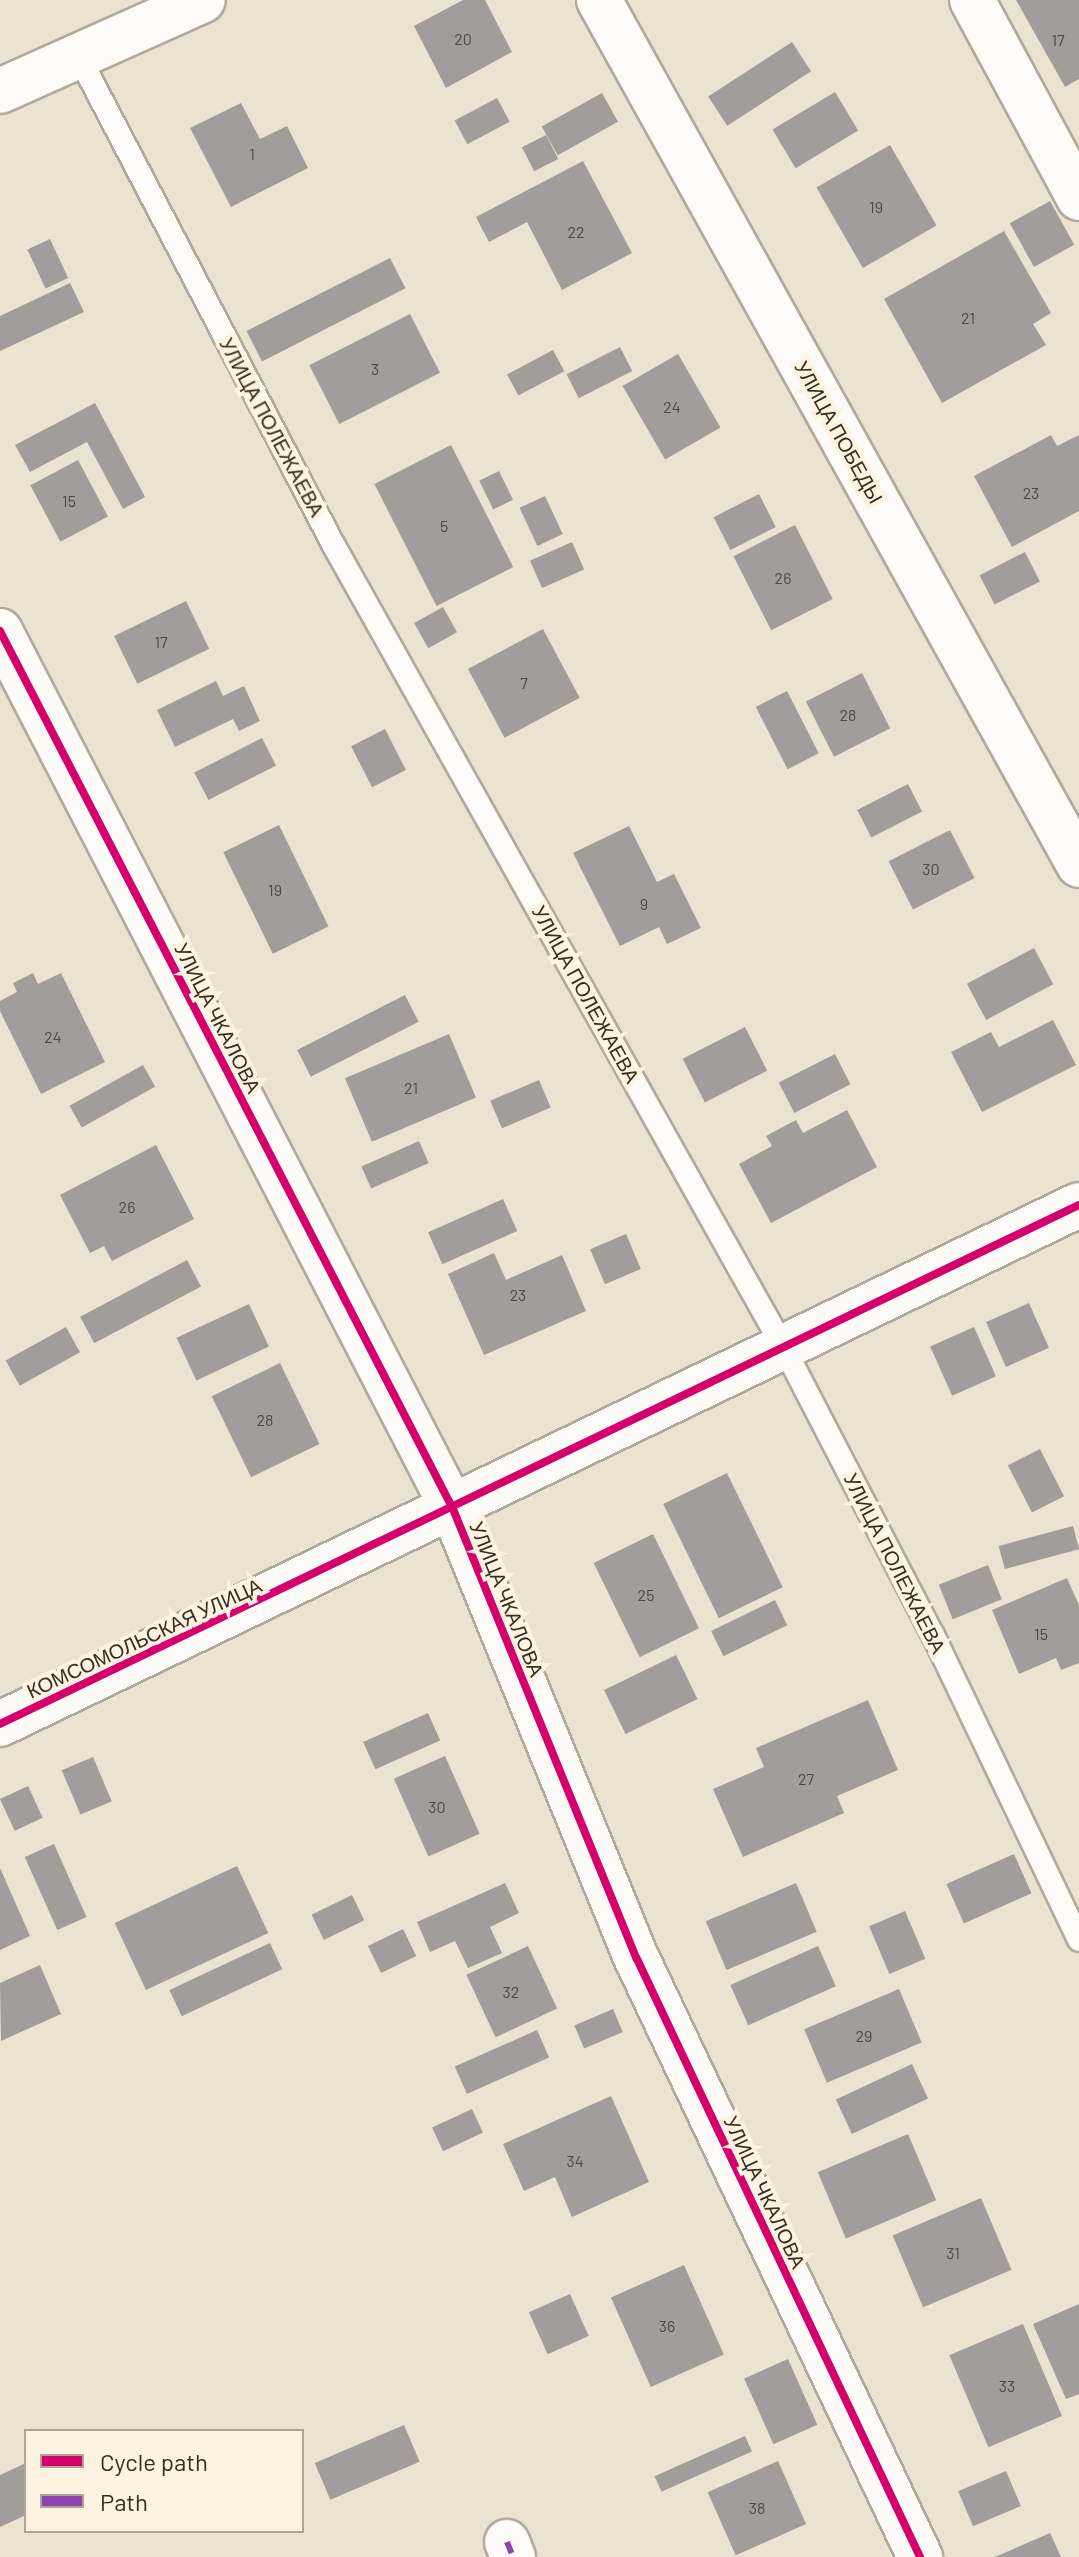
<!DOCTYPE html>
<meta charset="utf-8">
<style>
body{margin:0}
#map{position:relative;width:1079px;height:2557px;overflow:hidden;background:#ebe2d1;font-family:Barlow,sans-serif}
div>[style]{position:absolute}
.building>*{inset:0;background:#a29d9a;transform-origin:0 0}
.roads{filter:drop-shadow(2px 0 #b1a99c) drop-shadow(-2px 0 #b1a99c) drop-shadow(0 2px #b1a99c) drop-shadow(0 -2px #b1a99c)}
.service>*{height:22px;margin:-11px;padding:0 11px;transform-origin:11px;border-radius:11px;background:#fcfbf8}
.minor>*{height:44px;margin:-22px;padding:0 22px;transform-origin:22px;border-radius:22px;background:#fcfbf8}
.quiet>*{height:6px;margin-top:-3px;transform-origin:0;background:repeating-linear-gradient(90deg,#8e44ad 0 12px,transparent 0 18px)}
.cycleway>*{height:8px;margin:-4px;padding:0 4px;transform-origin:4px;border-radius:4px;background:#d6006c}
span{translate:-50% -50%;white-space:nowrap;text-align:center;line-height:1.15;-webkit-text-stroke:8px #fef3e1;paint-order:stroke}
.number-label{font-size:16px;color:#504940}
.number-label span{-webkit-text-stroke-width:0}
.street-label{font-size:20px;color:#342d22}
.legend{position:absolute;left:24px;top:2429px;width:280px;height:104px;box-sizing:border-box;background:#fef3e1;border:2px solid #ada495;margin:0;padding:10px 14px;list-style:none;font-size:24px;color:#342d22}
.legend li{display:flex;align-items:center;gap:16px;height:40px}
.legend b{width:40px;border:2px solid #ada495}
</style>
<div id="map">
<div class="building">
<i style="clip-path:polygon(463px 0,485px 0,512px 52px,446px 88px,414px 26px)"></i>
<i style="clip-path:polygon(1016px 0,1079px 0,1079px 79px,1065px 87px)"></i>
<i style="left:792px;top:42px;width:35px;height:100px;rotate:57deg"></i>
<i style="left:835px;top:92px;width:45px;height:73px;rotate:59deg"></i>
<i style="left:602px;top:93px;width:33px;height:69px;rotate:61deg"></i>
<i style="left:497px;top:98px;width:27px;height:48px;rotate:62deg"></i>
<i style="clip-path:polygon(241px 103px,260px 139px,287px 126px,308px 168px,231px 207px,190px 128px)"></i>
<i style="left:546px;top:135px;width:27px;height:27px;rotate:63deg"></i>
<i style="left:890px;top:145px;width:93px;height:85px;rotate:60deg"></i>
<i style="clip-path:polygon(583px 161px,632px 253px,562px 290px,527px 222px,489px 242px,476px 217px)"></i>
<i style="left:1050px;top:201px;width:50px;height:46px;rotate:61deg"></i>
<i style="clip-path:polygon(1004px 231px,1051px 313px,1033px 324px,1046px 345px,942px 403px,884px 299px)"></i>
<i style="left:50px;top:239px;width:43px;height:25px;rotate:65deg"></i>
<i style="left:390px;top:258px;width:34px;height:161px;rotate:63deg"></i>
<i style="clip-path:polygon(70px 283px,84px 312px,0 351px,0 316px)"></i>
<i style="left:410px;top:314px;width:66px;height:113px;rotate:63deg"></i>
<i style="left:620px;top:347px;width:27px;height:60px;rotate:63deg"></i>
<i style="left:553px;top:350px;width:24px;height:52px;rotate:62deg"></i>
<i style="left:678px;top:354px;width:85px;height:64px;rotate:60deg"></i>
<i style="clip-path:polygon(95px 403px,145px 497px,123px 509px,87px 442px,30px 472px,15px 445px)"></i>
<i style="clip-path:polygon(1051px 435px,1057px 446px,1079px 435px,1079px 511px,1012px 547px,974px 476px)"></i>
<i style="left:451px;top:445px;width:137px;height:86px;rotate:63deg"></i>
<i style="left:78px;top:460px;width:64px;height:54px;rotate:62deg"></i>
<i style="left:499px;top:471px;width:32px;height:22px;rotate:64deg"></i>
<i style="left:759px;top:494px;width:37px;height:51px;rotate:63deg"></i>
<i style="left:545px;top:496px;width:42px;height:28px;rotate:65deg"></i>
<i style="left:795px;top:525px;width:83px;height:69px;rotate:63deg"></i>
<i style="left:572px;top:542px;width:30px;height:46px;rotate:66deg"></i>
<i style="left:1025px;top:552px;width:33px;height:51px;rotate:63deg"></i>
<i style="left:186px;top:601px;width:53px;height:80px;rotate:64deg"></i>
<i style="left:443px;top:607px;width:29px;height:33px;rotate:61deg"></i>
<i style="left:543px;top:629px;width:78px;height:85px;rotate:62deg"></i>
<i style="left:862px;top:673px;width:62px;height:63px;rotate:63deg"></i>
<i style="clip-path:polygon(216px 681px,223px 696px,244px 686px,260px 721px,239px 731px,233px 719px,175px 747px,157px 710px)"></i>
<i style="left:787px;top:691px;width:70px;height:35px;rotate:63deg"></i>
<i style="left:385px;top:729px;width:46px;height:38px;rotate:63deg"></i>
<i style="left:262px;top:738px;width:31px;height:76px;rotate:63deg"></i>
<i style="left:908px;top:784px;width:31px;height:57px;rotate:63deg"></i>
<i style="left:279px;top:825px;width:113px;height:62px;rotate:64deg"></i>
<i style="clip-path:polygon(629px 826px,657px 882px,674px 874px,701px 928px,667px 944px,659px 927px,620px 946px,573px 853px)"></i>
<i style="left:950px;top:830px;width:54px;height:69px;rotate:63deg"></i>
<i style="left:1034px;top:948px;width:41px;height:76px;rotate:62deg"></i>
<i style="clip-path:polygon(33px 973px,38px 984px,61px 973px,105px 1062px,41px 1094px,0 1011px,0 1001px,17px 992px,13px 983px)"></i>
<i style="left:405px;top:995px;width:30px;height:121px;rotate:63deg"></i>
<i style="clip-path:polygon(1053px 1020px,1076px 1065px,982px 1112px,951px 1052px,991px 1032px,999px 1047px)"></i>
<i style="left:745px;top:1027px;width:49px;height:70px;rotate:63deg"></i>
<i style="left:449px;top:1034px;width:69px;height:113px;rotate:67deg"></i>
<i style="left:835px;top:1054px;width:34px;height:63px;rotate:63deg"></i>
<i style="left:143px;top:1065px;width:25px;height:84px;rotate:61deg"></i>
<i style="left:539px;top:1080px;width:30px;height:53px;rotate:67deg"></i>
<i style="clip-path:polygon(847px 1110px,877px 1167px,771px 1223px,739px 1164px,772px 1146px,766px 1136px,796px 1120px,803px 1133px)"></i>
<i style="left:419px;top:1141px;width:24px;height:63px;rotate:66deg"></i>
<i style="clip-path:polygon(156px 1145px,194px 1219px,112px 1261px,104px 1246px,90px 1253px,60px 1195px)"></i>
<i style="left:503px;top:1199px;width:35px;height:82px;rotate:66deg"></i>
<i style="left:626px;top:1234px;width:38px;height:39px;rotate:67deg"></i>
<i style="clip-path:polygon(494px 1253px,506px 1280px,562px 1255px,586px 1311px,484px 1355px,448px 1274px)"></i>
<i style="left:187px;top:1260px;width:30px;height:121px;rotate:62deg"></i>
<i style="left:1029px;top:1303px;width:49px;height:47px;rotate:66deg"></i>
<i style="left:249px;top:1304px;width:47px;height:80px;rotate:65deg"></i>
<i style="left:66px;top:1327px;width:29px;height:69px;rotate:61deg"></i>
<i style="left:974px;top:1327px;width:54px;height:48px;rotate:66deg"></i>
<i style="left:280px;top:1363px;width:90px;height:76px;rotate:64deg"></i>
<i style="left:1040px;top:1449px;width:53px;height:36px;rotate:63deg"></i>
<i style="left:727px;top:1473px;width:127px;height:71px;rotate:64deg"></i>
<i style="left:1073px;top:1526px;width:24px;height:77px;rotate:75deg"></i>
<i style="left:653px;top:1534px;width:105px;height:66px;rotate:64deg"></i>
<i style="left:988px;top:1565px;width:37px;height:53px;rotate:68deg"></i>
<i style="clip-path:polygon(1067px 1578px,1079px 1605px,1079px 1663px,1061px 1670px,1056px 1658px,1019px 1674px,992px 1610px)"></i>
<i style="left:775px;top:1600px;width:28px;height:71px;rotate:64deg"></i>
<i style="left:676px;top:1655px;width:49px;height:80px;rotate:64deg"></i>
<i style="clip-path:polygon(868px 1700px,898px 1770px,837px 1796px,844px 1813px,743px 1857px,713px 1789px,764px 1767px,756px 1748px)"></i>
<i style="left:428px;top:1713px;width:30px;height:71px;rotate:66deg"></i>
<i style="left:445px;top:1756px;width:85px;height:56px;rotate:66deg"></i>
<i style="left:93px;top:1757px;width:48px;height:34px;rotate:67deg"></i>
<i style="left:28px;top:1786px;width:35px;height:31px;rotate:65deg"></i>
<i style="left:54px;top:1844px;width:80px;height:32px;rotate:66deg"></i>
<i style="left:1014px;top:1854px;width:43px;height:74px;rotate:66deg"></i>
<i style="left:237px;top:1866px;width:74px;height:135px;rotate:65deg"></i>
<i style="clip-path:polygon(0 1868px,30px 1936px,0 1950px)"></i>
<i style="clip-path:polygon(505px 1883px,519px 1913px,490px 1927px,502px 1953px,468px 1968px,455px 1941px,430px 1952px,417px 1922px)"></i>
<i style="left:796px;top:1883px;width:53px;height:98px;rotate:67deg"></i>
<i style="left:352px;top:1895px;width:28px;height:45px;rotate:64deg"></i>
<i style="left:905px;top:1911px;width:52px;height:39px;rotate:67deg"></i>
<i style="left:403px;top:1929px;width:30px;height:39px;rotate:64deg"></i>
<i style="left:270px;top:1943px;width:29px;height:111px;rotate:65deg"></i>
<i style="left:528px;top:1946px;width:69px;height:68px;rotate:65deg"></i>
<i style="left:818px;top:1946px;width:44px;height:96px;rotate:66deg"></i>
<i style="clip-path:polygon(40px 1965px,61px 2014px,1px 2041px,0 1983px)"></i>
<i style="left:899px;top:1989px;width:58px;height:103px;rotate:67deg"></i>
<i style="left:613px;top:2009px;width:25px;height:42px;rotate:67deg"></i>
<i style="left:537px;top:2030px;width:30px;height:90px;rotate:66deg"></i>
<i style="left:912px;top:2064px;width:38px;height:84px;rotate:65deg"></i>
<i style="clip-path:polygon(611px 2096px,649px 2182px,572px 2217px,555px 2177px,524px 2191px,503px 2144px)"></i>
<i style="left:472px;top:2109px;width:26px;height:44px;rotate:65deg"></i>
<i style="left:908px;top:2134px;width:72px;height:98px;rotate:67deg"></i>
<i style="left:981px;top:2198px;width:78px;height:96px;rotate:67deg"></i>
<i style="left:684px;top:2265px;width:98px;height:80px;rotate:66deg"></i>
<i style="left:570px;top:2294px;width:46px;height:45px;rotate:66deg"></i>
<i style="clip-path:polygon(1079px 2304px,1079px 2394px,1066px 2399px,1033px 2324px)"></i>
<i style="left:1023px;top:2324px;width:100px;height:80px;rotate:67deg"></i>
<i style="left:788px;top:2359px;width:72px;height:48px;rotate:66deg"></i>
<i style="left:404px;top:2425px;width:40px;height:97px;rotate:67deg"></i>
<i style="left:745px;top:2436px;width:17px;height:99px;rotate:66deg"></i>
<i style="left:778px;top:2461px;width:69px;height:77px;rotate:66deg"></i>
<i style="clip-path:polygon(26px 2463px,26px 2515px,0 2527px,0 2475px)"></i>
<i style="left:1006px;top:2471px;width:38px;height:52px;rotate:67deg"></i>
<i style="clip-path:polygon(1050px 2533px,1061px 2557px,995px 2557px)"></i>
</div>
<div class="roads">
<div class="service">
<i style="left:78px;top:55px;width:551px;rotate:62.46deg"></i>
<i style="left:333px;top:544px;width:924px;rotate:60.72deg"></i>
<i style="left:785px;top:1350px;width:321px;rotate:62.6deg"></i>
<i style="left:933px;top:1635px;width:338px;rotate:64.4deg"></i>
</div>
<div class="minor">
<i style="left:599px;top:0;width:989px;rotate:60.97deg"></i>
<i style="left:972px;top:0;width:225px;rotate:61.6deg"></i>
<i style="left:0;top:91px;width:222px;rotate:-24.1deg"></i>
<i style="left:0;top:631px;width:988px;rotate:62.71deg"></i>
<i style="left:453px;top:1509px;width:486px;rotate:67.8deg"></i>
<i style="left:637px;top:1959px;width:662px;rotate:64.67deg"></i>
<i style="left:0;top:1724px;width:1197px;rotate:-25.69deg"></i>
<i style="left:507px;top:2542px;width:16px;rotate:68deg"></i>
</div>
</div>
<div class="quiet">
<i style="left:507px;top:2542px;width:16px;rotate:68deg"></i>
</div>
<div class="cycleway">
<i style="left:0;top:631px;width:988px;rotate:62.71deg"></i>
<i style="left:453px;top:1509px;width:486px;rotate:67.8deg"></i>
<i style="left:637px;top:1959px;width:662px;rotate:64.67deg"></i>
<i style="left:0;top:1724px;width:1197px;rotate:-25.69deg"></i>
</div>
<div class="number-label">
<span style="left:463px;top:39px">20</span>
<span style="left:1058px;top:40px">17</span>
<span style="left:252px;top:154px">1</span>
<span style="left:876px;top:207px">19</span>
<span style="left:576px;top:232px">22</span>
<span style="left:968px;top:318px">21</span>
<span style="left:375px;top:369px">3</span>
<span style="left:672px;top:407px">24</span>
<span style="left:1031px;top:493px">23</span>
<span style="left:69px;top:501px">15</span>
<span style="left:444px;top:526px">5</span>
<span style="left:783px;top:578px">26</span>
<span style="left:161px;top:642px">17</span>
<span style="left:524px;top:683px">7</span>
<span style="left:848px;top:715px">28</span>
<span style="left:931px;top:869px">30</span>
<span style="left:275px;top:890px">19</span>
<span style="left:644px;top:904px">9</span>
<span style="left:53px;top:1037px">24</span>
<span style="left:411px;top:1088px">21</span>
<span style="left:127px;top:1207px">26</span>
<span style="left:518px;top:1295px">23</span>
<span style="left:265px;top:1420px">28</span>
<span style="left:646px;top:1595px">25</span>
<span style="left:1041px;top:1634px">15</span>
<span style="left:806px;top:1779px">27</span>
<span style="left:437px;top:1807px">30</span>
<span style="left:511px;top:1992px">32</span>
<span style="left:864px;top:2036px">29</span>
<span style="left:575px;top:2161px">34</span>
<span style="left:953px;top:2253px">31</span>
<span style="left:667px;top:2326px">36</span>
<span style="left:1007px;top:2386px">33</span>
<span style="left:757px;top:2508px">38</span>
</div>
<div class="street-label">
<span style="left:272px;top:427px;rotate:62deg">УЛИЦА ПОЛЕЖАЕВА</span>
<span style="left:839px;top:432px;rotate:61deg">УЛИЦА ПОБЕДЫ</span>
<span style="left:586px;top:994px;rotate:61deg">УЛИЦА ПОЛЕЖАЕВА</span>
<span style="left:218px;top:1018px;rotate:63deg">УЛИЦА ЧКАЛОВА</span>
<span style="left:895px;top:1563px;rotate:63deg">УЛИЦА ПОЛЕЖАЕВА</span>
<span style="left:507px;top:1599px;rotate:68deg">УЛИЦА ЧКАЛОВА</span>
<span style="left:144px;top:1638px;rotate:-25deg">КОМСОМОЛЬСКАЯ УЛИЦА</span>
<span style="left:765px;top:2192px;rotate:65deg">УЛИЦА ЧКАЛОВА</span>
</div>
<ul class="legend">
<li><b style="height:10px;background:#d6006c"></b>Cycle path</li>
<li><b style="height:10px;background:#8e44ad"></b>Path</li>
</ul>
</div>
